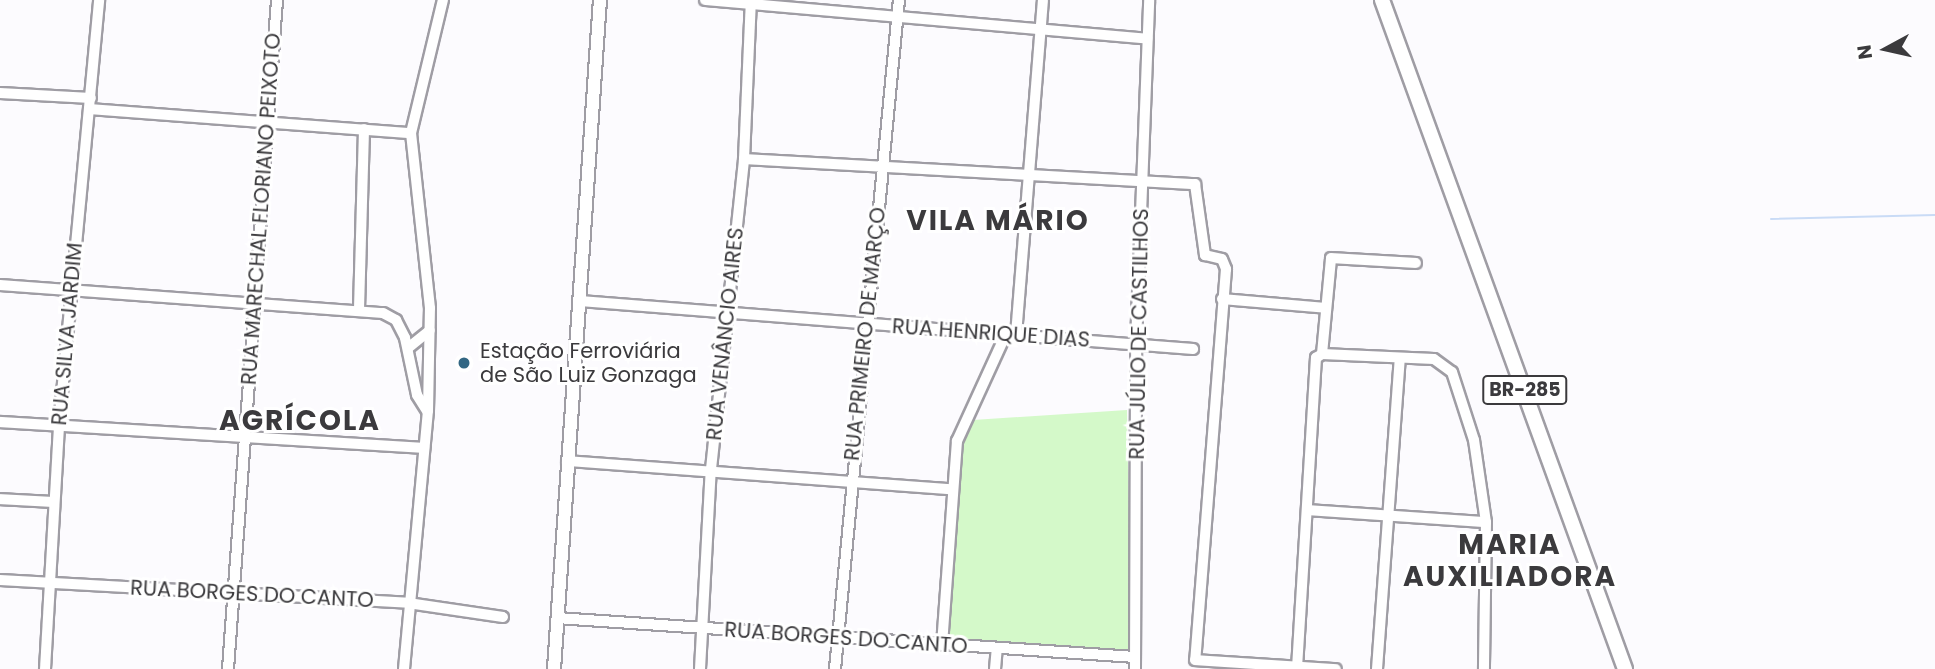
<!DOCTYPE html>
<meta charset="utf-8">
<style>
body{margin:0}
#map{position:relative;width:1935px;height:669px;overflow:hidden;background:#fcfbfe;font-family:Poppins,sans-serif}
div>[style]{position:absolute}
.green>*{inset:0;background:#d4f9c9}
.stream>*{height:2px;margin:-1px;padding:0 1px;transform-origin:1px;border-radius:1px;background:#c9dbf6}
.roads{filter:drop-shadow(2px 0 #9f9da4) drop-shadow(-2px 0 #9f9da4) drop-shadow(0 2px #9f9da4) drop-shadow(0 -2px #9f9da4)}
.minor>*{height:10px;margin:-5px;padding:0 5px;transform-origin:5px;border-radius:5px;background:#fff}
.major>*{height:12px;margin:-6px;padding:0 6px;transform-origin:6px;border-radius:6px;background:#fff}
.highway>*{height:14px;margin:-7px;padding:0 7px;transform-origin:7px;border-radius:7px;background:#fff}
.dots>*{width:19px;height:19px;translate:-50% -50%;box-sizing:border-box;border:4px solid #fff;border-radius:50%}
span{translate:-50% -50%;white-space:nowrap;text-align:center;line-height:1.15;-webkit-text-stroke:6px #fff;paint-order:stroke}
.shield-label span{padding:2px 5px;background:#fff;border:2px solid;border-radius:5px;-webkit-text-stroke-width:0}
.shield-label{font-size:19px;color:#3b3a3d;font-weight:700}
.street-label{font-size:21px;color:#3b3a3d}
.poi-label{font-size:21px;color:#3b3a3d}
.left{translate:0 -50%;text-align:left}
.district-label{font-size:28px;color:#3b3a3d;font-weight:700;letter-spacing:2px}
.north{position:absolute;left:1851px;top:14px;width:70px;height:70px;-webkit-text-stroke:5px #fff;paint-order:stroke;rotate:262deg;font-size:19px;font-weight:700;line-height:28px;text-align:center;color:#3b3a3d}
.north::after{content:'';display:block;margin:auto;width:24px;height:32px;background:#3b3a3d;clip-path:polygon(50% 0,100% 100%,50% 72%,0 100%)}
</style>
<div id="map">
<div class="green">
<i style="clip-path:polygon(1127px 410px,1131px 653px,944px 643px,958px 440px,973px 420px)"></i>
</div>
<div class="stream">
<i style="left:1771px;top:219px;width:164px;rotate:-1.4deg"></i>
</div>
<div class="roads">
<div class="minor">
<i style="left:705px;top:0;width:444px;rotate:5deg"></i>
<i style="left:0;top:93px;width:91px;rotate:3.1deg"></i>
<i style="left:89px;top:109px;width:323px;rotate:4.3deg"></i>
<i style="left:744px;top:159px;width:452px;rotate:3.2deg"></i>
<i style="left:1195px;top:184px;width:72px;rotate:82deg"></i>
<i style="left:1205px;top:255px;width:17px;rotate:13deg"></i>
<i style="left:1222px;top:259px;width:11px;rotate:68deg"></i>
<i style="left:1226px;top:269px;width:392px;rotate:94.5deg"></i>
<i style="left:1195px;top:660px;width:141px;rotate:3.7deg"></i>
<i style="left:0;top:285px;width:384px;rotate:4.2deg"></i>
<i style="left:383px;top:313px;width:15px;rotate:28deg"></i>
<i style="left:396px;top:320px;width:20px;rotate:63deg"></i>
<i style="left:405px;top:338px;width:58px;rotate:78.1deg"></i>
<i style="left:417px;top:395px;width:19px;rotate:58deg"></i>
<i style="left:1222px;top:299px;width:104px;rotate:4.9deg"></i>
<i style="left:580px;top:301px;width:615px;rotate:4.48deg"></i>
<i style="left:359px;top:309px;width:180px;rotate:-88.4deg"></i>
<i style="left:1016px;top:335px;width:336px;rotate:-85.4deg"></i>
<i style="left:408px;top:348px;width:28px;rotate:-39deg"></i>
<i style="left:1322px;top:354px;width:112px;rotate:2.6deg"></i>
<i style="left:1434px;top:359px;width:22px;rotate:36deg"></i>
<i style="left:1452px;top:372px;width:71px;rotate:72.1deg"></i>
<i style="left:1474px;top:440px;width:83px;rotate:81.7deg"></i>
<i style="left:1486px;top:522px;width:147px;rotate:90.8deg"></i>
<i style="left:0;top:422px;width:425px;rotate:3.5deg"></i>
<i style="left:567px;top:461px;width:383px;rotate:4.2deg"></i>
<i style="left:0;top:499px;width:53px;rotate:3.2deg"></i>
<i style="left:1308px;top:510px;width:178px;rotate:3.9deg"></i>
<i style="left:0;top:580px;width:409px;rotate:3.2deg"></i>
<i style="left:408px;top:603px;width:96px;rotate:8.4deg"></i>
<i style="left:557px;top:618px;width:579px;rotate:3.86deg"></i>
<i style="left:942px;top:645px;width:205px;rotate:-85.8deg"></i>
<i style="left:957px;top:441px;width:118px;rotate:-65.4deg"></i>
<i style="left:1297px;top:668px;width:311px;rotate:-86.5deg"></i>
<i style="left:1316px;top:358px;width:7px;rotate:-34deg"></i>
<i style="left:1322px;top:354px;width:96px;rotate:-84.6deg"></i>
<i style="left:1331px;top:258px;width:85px;rotate:3.4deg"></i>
<i style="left:45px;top:669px;width:244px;rotate:-86.7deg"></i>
<i style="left:59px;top:425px;width:427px;rotate:-84.6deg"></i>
<i style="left:228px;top:669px;width:671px;rotate:-85.81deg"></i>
<i style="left:404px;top:669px;width:259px;rotate:-84.7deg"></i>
<i style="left:428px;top:411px;width:103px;rotate:-88.9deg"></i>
<i style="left:430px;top:308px;width:176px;rotate:-96.2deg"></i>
<i style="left:411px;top:133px;width:137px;rotate:-76.5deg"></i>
<i style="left:700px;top:669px;width:200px;rotate:-86.9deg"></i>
<i style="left:711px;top:469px;width:312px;rotate:-83.9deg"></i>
<i style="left:744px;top:159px;width:159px;rotate:-87.5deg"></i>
<i style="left:835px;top:669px;width:672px;rotate:-84.54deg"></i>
<i style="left:995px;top:669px;width:21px;rotate:-85deg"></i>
<i style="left:1135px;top:669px;width:325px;rotate:-89.8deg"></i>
<i style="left:1136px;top:344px;width:344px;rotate:-87.8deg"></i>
<i style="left:1377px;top:669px;width:311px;rotate:-85.8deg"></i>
</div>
<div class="major">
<i style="left:554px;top:669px;width:671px;rotate:-86.07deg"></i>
</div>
<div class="highway">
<i style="left:1382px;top:0;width:712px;rotate:70.04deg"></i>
</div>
</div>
<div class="dots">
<i style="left:464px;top:363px;background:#326683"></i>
</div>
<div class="shield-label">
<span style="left:1525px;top:390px">BR-285</span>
</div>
<div class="street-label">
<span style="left:261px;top:209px;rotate:-86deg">RUA MARECHAL FLORIANO PEIXOTO</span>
<span style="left:991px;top:333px;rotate:4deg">RUA HENRIQUE DIAS</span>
<span style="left:67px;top:334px;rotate:-85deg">RUA SILVA JARDIM</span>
<span style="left:725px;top:334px;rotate:-84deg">RUA VENÂNCIO AIRES</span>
<span style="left:865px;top:334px;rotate:-84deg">RUA PRIMEIRO DE MARÇO</span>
<span style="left:1139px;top:334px;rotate:-89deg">RUA JÚLIO DE CASTILHOS</span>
<span style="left:252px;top:594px;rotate:3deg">RUA BORGES DO CANTO</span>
<span style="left:846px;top:638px;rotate:4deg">RUA BORGES DO CANTO</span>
</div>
<div class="poi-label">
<span class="left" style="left:480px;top:363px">Estação Ferroviária<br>de São Luiz Gonzaga</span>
</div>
<div class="district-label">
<span style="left:998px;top:221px">VILA MÁRIO</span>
<span style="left:300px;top:421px">AGRÍCOLA</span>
<span style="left:1510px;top:561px">MARIA<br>AUXILIADORA</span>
</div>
<div class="north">N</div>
</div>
